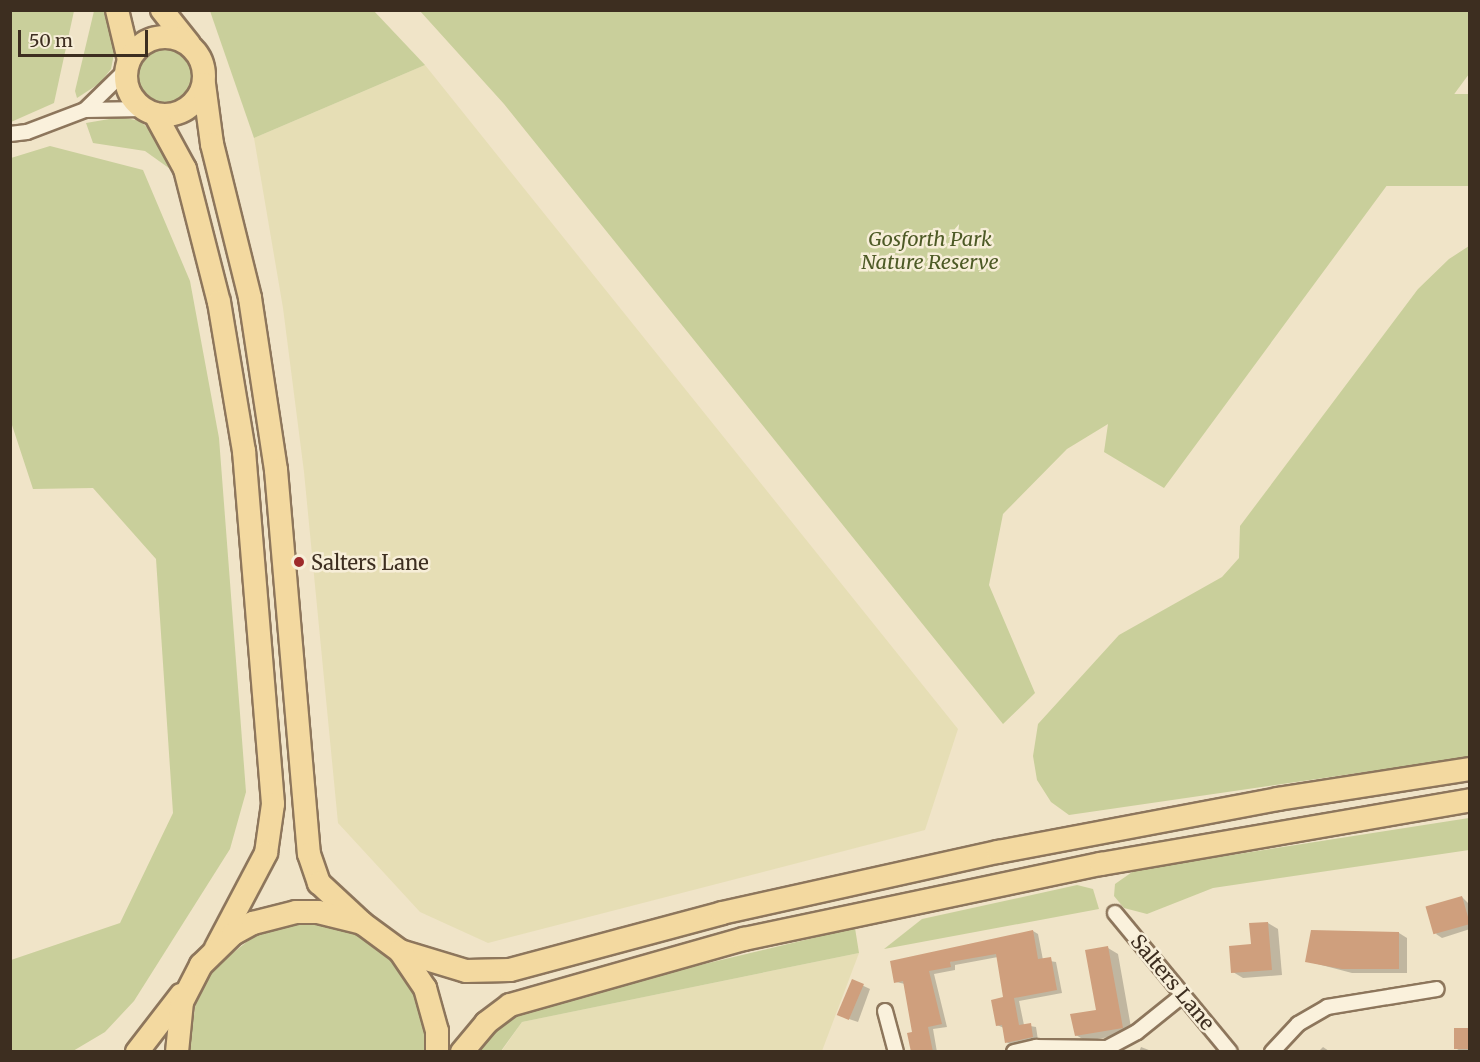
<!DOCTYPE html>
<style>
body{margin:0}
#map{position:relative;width:1480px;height:1062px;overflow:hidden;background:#f0e4c8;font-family:Merriweather,serif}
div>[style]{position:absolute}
.farmland>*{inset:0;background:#e6deb5}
.green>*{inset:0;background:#c9cf9b;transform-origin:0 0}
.round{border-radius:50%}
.shadow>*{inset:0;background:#0003}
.building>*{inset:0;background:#cf9f7d;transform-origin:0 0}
.roads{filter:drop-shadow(2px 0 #8d765c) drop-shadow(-2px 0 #8d765c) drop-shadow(0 2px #8d765c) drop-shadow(0 -2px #8d765c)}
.minor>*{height:14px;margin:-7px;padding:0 7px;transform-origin:7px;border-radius:7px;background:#faf1dc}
.primary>*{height:22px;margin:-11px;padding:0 11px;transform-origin:11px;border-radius:11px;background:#f3d9a0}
.primary>.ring{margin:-11px;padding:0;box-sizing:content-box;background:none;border:22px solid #f3d9a0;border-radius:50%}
.dots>*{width:16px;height:16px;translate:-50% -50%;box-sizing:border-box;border:3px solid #f7eed8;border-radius:50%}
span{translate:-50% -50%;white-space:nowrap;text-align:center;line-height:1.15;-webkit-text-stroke:5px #f7eed8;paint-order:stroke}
.park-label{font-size:20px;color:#4d5a26;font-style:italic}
.poi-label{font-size:20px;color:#3d2e20}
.left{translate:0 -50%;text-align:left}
.street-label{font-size:20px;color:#3d2e20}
.frame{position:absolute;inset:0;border:12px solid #3d2e20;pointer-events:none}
.scale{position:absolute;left:18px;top:30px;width:130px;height:27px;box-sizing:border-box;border:3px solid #3d2e20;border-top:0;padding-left:8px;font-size:18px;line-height:21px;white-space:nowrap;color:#3d2e20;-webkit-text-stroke:4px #f7eed8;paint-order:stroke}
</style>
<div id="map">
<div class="farmland">
<i style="clip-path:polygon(425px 65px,958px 729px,925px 830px,488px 943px,420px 912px,338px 823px,304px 472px,283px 308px,254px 138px)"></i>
<i style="clip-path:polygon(859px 953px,822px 1051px,501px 1052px,522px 1022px)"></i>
</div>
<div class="green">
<i style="clip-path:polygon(11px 10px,74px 11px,54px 103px,11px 122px)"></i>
<i style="clip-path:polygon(94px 11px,104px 11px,115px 49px,111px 69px,100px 83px,77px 98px,75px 91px)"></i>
<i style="clip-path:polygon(210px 11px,374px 11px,425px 65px,254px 138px)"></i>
<i style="clip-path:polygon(420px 11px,1469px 11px,1469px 74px,1164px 488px,1104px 452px,1108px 424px,1067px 449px,1003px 514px,989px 585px,1035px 693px,1003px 724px,504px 104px)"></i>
<i class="round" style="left:137px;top:47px;width:56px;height:56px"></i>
<i style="left:1469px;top:94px;width:92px;height:590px;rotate:90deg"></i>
<i style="clip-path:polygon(121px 117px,140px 121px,155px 135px,173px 171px,145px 151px,93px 143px,86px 123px)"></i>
<i style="clip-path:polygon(50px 146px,143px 170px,190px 281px,219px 438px,246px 792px,230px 849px,134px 1001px,105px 1032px,73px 1051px,11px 1052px,11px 960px,120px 923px,173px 813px,156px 559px,93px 488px,33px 489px,11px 422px,11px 158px)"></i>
<i style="clip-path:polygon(1469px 246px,1469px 757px,1069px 815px,1051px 802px,1037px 780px,1033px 756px,1038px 724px,1119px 635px,1222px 577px,1239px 558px,1240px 526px,1418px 289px,1449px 259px)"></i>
<i style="clip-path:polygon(1469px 818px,1469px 850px,1213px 888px,1147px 914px,1124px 908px,1114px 896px,1115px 884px,1135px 870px)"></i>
<i style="clip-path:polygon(1077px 885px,1093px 889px,1099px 909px,884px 949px,922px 919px)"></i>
<i style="clip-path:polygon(306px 923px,357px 934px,399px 967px,423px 1014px,425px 1051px,189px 1052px,196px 1000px,213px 969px,254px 936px)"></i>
<i style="clip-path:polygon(855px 928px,859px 953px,522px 1022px,501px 1051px,473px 1052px,520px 1008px)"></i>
</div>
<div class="shadow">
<i style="clip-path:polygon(1462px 897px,1470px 905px,1470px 929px,1442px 938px,1436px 934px)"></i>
<i style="clip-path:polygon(1268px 923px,1278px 929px,1282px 975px,1243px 978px,1233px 972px)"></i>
<i style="clip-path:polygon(1033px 931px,1038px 934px,1043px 960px,1056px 962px,1062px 993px,1019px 1001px,1024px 1025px,1036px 1027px,1038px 1040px,1012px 1045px,1006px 1042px,1004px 1028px,997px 1025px,1005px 999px,998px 957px,955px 965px,955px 970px,934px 974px,947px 1027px,933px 1029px,937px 1052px,912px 1052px,914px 1033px,905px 984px,896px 982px)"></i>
<i style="clip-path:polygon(1399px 933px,1407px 938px,1407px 973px,1352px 973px,1306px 961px)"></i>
<i style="clip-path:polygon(1108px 948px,1118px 954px,1132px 1033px,1086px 1041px,1076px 1035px,1098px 1011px)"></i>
<i style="clip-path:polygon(853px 981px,870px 989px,858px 1022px,846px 1018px)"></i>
<i style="clip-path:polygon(1470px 1029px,1470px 1052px,1462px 1052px,1457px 1049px)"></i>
<i style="clip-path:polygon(1141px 1047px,1154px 1052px,1139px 1052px)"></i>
<i style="clip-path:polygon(1323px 1047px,1329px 1051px,1330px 1052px,1318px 1052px)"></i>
</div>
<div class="building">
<i style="left:1462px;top:896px;width:29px;height:38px;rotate:74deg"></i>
<i style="clip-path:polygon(1268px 922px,1272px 970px,1231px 973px,1229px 946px,1251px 944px,1249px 923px)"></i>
<i style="clip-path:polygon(1033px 930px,1038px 959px,1051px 957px,1057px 990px,1014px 998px,1019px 1025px,1031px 1023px,1033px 1037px,1005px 1043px,1002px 1025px,996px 1026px,991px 1000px,1003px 997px,996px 954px,950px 962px,951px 967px,929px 971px,942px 1024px,928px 1027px,933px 1052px,911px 1052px,907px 1033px,912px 1032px,903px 981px,894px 983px,890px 961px)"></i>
<i style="clip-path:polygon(1311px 930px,1399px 932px,1399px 969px,1342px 969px,1305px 962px)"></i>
<i style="clip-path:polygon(1108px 946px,1123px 1028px,1075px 1036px,1070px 1014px,1096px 1010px,1085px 950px)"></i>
<i style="left:852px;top:979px;width:13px;height:39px;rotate:23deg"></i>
<i style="left:1470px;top:1028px;width:21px;height:16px;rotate:90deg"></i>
</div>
<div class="roads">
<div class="minor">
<i style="left:85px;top:110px;width:57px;rotate:-44.3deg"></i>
<i style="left:10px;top:134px;width:17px;rotate:-7deg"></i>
<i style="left:27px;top:132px;width:62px;rotate:-20.8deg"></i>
<i style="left:85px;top:110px;width:58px;rotate:-1deg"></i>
<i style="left:1115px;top:913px;width:180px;rotate:50.4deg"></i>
<i style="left:885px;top:1011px;width:42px;rotate:75deg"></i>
<i style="left:1014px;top:1052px;width:23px;rotate:-13deg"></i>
<i style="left:1036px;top:1047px;width:71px;rotate:0.8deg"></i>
<i style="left:1109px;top:1052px;width:4px;rotate:-117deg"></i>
<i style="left:1107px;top:1048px;width:34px;rotate:-28deg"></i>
<i style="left:1137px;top:1032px;width:59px;rotate:-38.8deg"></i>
<i style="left:1272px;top:1052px;width:38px;rotate:-47deg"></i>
<i style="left:1298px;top:1024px;width:34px;rotate:-30deg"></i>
<i style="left:1327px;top:1007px;width:111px;rotate:-9.3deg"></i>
</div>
<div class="primary">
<i style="left:117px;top:10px;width:51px;rotate:76.5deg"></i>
<i style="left:162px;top:10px;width:43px;rotate:51.5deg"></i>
<i class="ring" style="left:126px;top:37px;width:56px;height:56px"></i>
<i style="left:204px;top:84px;width:61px;rotate:82.4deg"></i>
<i style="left:212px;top:144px;width:159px;rotate:76.1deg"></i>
<i style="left:250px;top:298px;width:174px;rotate:81.4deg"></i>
<i style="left:276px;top:470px;width:385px;rotate:85.1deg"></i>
<i style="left:309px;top:854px;width:31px;rotate:71deg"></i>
<i style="left:319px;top:883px;width:59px;rotate:42.9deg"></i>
<i style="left:155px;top:114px;width:63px;rotate:61.4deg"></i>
<i style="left:185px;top:169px;width:137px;rotate:75.7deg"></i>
<i style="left:219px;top:302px;width:151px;rotate:80.5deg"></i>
<i style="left:244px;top:451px;width:354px;rotate:85.3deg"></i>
<i style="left:273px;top:804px;width:49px;rotate:98.1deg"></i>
<i style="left:266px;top:853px;width:107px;rotate:117.8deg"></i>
<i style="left:400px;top:951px;width:69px;rotate:16.9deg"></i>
<i style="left:466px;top:971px;width:44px;rotate:-1.3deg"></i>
<i style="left:510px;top:970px;width:220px;rotate:-15deg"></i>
<i style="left:722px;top:913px;width:283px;rotate:-12.5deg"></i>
<i style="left:998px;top:852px;width:285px;rotate:-10.7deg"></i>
<i style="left:1278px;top:799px;width:194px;rotate:-8.9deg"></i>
<i style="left:137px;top:1052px;width:72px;rotate:-52.3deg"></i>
<i style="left:177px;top:1052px;width:50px;rotate:-84.3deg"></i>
<i style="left:182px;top:1002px;width:42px;rotate:-62.8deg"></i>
<i style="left:201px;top:965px;width:45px;rotate:-44.1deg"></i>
<i style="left:233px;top:934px;width:23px;rotate:-29deg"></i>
<i style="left:253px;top:923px;width:44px;rotate:-14.3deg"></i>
<i style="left:296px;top:912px;width:22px"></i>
<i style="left:318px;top:912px;width:45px;rotate:14deg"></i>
<i style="left:362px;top:923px;width:47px;rotate:36.4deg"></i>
<i style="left:400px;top:951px;width:45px;rotate:56deg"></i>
<i style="left:425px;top:988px;width:45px;rotate:74.4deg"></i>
<i style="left:437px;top:1031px;width:21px;rotate:90deg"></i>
<i style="left:462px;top:1052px;width:38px;rotate:-50deg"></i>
<i style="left:486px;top:1023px;width:30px;rotate:-37deg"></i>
<i style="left:510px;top:1005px;width:243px;rotate:-15.8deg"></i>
<i style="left:744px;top:939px;width:365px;rotate:-11.9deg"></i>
<i style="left:1101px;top:864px;width:375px;rotate:-9.8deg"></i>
</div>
</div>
<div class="dots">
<i style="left:299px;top:562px;background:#9e2a2b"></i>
</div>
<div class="park-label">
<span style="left:930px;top:250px">Gosforth Park<br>Nature Reserve</span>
</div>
<div class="poi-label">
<span class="left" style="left:311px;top:562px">Salters Lane</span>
</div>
<div class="street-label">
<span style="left:1173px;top:982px;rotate:50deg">Salters Lane</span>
</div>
<div class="frame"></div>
<div class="scale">50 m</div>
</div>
